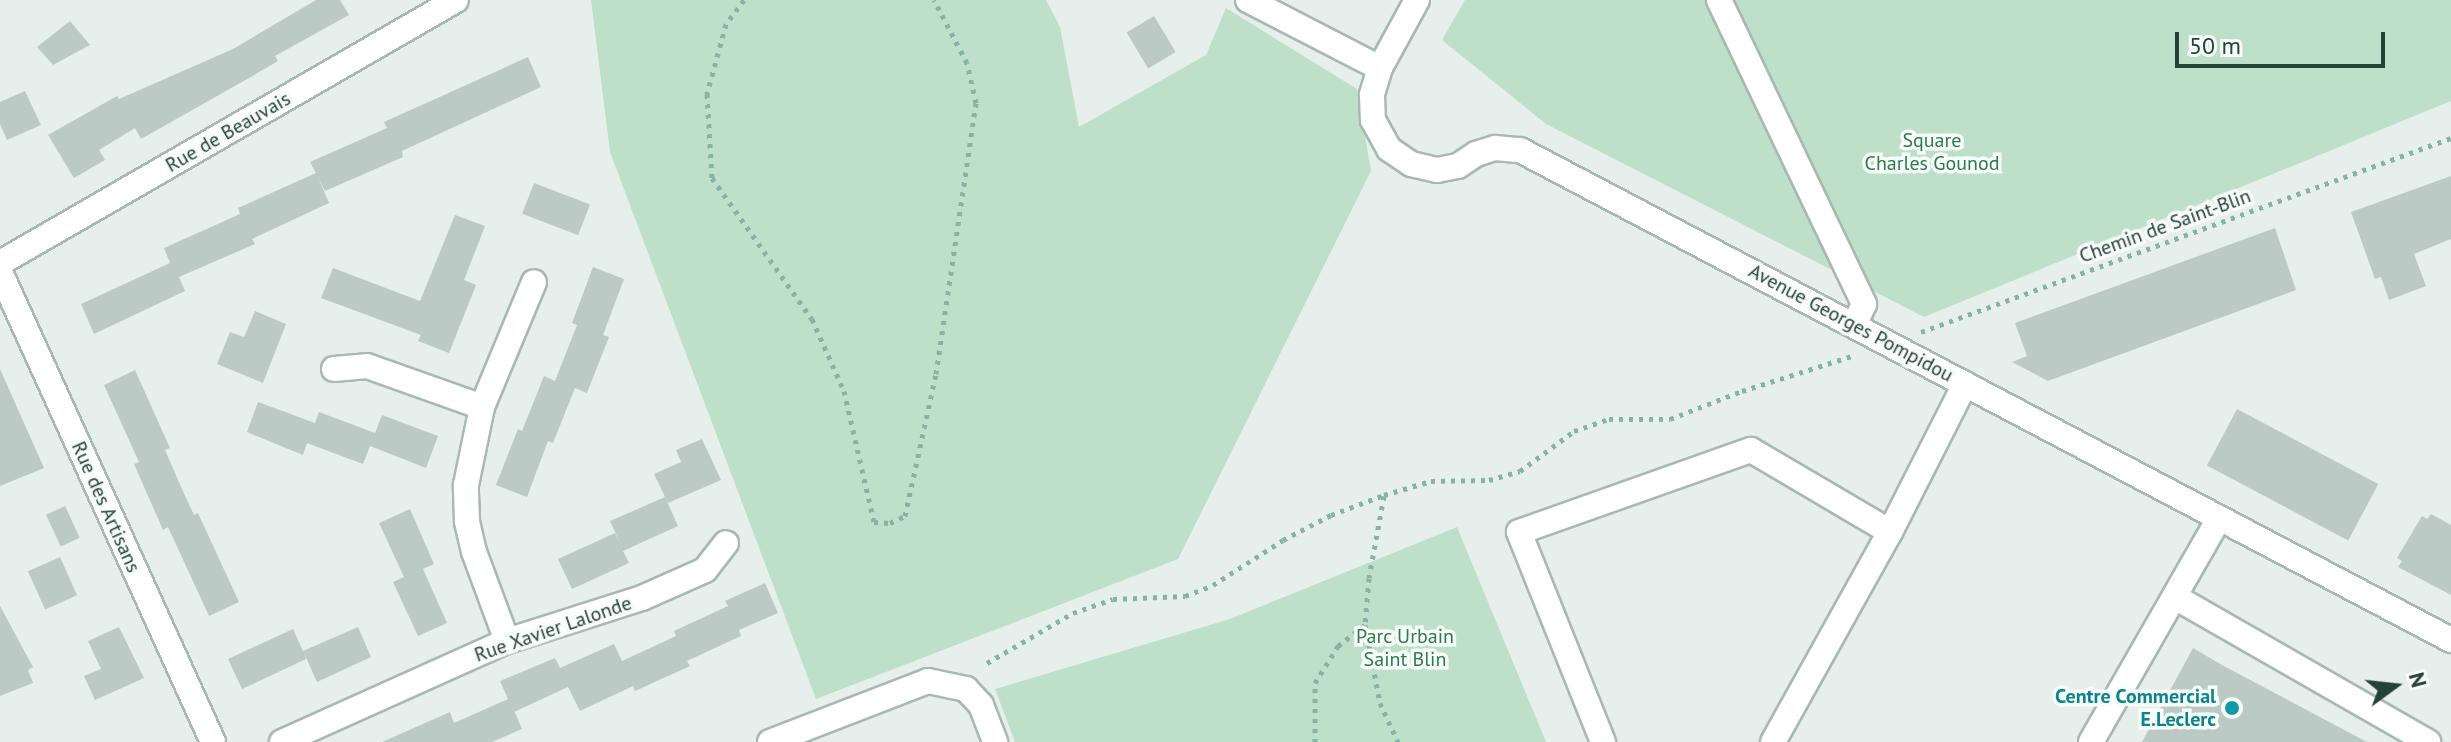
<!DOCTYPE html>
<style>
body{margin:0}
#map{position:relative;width:2451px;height:742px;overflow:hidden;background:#e6efeb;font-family:"PT Sans",sans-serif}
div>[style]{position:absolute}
.green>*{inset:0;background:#bfe0c8}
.building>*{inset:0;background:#bbcac4;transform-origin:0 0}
.path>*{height:5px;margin-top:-2.5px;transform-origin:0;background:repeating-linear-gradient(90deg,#86b3a5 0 4px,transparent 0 10px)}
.roads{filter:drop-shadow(2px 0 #a8b8b2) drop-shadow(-2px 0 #a8b8b2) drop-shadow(0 2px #a8b8b2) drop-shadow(0 -2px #a8b8b2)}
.minor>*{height:24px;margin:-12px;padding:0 12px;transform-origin:12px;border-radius:12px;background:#fff}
.dots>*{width:22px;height:22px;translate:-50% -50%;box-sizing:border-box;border:4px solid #f7fbf9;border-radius:50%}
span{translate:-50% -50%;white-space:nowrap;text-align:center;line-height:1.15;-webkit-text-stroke:7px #f7fbf9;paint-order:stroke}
.street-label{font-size:20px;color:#24423a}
.park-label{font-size:20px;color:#2d7a4b}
.culture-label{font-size:20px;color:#0d838f;font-weight:700}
.right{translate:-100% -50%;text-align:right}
.north{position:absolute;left:2355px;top:646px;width:80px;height:80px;-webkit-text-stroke:6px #f7fbf9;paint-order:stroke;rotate:75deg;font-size:22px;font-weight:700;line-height:32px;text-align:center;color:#24423a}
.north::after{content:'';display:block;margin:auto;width:28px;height:36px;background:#24423a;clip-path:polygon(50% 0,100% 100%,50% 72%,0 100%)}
.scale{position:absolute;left:2175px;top:32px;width:210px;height:36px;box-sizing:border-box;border:4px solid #24423a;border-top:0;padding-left:10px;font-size:24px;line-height:28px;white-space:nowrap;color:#24423a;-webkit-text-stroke:6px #f7fbf9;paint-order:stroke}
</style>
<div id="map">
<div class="green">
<i style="clip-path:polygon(591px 0,1046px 0,1060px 27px,1079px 127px,1206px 55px,1226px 8px,1357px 89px,1371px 171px,1178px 559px,816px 699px,610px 152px)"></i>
<i style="clip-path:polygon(1465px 0,2451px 0,2451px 101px,1924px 317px,1546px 124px,1442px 40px)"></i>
<i style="clip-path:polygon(1457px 527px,1546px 742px,1015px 742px,995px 689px,1230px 619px)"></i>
</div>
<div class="building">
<i style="clip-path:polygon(316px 0,340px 0,349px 15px,275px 56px,278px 61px,249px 78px,141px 139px,135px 128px,99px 150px,105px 160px,74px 178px,48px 135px,117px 96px,119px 99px,233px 49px)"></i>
<i style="left:1154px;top:16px;width:42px;height:32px;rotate:59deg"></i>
<i style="clip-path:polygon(70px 21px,90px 45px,53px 65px,37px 47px)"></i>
<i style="clip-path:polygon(528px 57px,541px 87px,402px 151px,403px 157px,325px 191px,318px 177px,329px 203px,252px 239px,255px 244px,179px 277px,185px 291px,94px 334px,81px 304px,170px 263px,164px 248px,240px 214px,238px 208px,316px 173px,310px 162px,387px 128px,384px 122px)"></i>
<i style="clip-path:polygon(25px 91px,41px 125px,7px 140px,0 124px,0 102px)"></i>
<i style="clip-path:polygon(2451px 176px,2451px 239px,2414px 254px,2426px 286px,2389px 300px,2381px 277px,2375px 279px,2351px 212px)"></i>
<i style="left:534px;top:183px;width:60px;height:33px;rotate:21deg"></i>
<i style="clip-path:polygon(455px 215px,485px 226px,464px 280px,476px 285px,449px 353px,418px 341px,421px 335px,321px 298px,333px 268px,420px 301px)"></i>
<i style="clip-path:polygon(2275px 228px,2296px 290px,2048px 381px,2012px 362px,2027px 356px,2015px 323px)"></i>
<i style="clip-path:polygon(593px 267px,624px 279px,603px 335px,609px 337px,587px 393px,575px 388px,553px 443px,548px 441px,527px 497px,496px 485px,518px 429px,522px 431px,544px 376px,555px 381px,577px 325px,572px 323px)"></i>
<i style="clip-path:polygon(255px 311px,286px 324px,263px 383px,217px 364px,230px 332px,244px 337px)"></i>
<i style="clip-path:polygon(0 369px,44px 468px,0 486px)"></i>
<i style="clip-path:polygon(135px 370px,170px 448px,165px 450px,182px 489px,194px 515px,198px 513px,239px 602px,209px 616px,168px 527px,163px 530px,134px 464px,139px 462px,104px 385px)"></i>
<i style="clip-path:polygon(258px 402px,315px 423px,319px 412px,375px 433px,382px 415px,438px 436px,426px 468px,370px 446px,363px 464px,307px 443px,303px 455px,247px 432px)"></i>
<i style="left:2237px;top:409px;width:160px;height:64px;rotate:28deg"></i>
<i style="clip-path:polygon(702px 439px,721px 480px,668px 503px,654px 474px,681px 462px,676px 450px)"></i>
<i style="clip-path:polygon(665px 497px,678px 526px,623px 551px,629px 563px,572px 589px,558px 559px,615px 533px,621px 545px,610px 521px)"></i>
<i style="left:65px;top:506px;width:35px;height:21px;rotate:65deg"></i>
<i style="clip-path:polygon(410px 509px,434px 564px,423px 569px,447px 623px,418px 636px,393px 582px,417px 571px,404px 577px,379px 523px)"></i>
<i style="clip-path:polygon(2431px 514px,2451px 525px,2451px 595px,2398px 567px,2402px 561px,2397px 558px,2422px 516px,2427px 519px)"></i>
<i style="left:60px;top:557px;width:42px;height:35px;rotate:66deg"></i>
<i style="clip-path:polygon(765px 583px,778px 613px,739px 630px,741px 636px,687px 661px,690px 666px,635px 691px,633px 686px,580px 711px,568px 687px,514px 712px,512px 706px,522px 729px,492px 742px,382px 742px,450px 712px,454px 723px,508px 699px,500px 681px,555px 658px,560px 668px,614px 644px,622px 661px,676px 636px,674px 631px,728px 606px,725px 601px)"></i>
<i style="clip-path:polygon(0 606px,33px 667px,28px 670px,33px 683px,0 696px)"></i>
<i style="clip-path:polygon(119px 627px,144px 678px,95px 700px,84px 676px,101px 669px,88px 641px)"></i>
<i style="clip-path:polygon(358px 627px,371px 657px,317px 682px,304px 653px,306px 659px,242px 689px,228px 659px,293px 629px,303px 651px)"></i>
<i style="clip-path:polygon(2193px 648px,2222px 665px,2367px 742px,2142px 742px)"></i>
</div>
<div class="path">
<i style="left:744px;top:0;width:30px;rotate:127deg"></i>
<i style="left:726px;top:24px;width:73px;rotate:105.2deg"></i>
<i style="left:707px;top:94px;width:84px;rotate:86.6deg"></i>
<i style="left:712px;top:178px;width:173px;rotate:54.7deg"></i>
<i style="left:812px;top:319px;width:79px;rotate:66deg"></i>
<i style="left:844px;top:391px;width:134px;rotate:77.1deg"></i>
<i style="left:874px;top:522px;width:16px;rotate:4deg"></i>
<i style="left:890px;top:523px;width:17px;rotate:-25deg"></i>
<i style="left:905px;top:516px;width:145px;rotate:-77.7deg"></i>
<i style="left:936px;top:374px;width:274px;rotate:-81.6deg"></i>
<i style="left:976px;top:103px;width:41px;rotate:-102.7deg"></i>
<i style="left:967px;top:63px;width:71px;rotate:-117.6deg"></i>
<i style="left:1921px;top:332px;width:564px;rotate:-20.1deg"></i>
<i style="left:1384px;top:496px;width:83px;rotate:100.4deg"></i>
<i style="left:1369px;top:578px;width:47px;rotate:94.9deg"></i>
<i style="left:1365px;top:625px;width:79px;rotate:79.1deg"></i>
<i style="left:1380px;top:703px;width:43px;rotate:65.2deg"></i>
<i style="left:987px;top:663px;width:99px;rotate:-30.2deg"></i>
<i style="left:1073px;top:613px;width:42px;rotate:-19.3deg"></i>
<i style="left:1113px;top:599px;width:72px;rotate:-2.4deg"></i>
<i style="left:1185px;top:596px;width:30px;rotate:-21deg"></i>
<i style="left:1213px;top:585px;width:83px;rotate:-32.7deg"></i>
<i style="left:1283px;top:540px;width:54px;rotate:-27.5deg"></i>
<i style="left:1331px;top:515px;width:57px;rotate:-20.7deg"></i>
<i style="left:1384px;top:495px;width:49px;rotate:-16.6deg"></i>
<i style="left:1431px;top:481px;width:58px;rotate:-1deg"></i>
<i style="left:1489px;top:480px;width:32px;rotate:-16deg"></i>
<i style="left:1520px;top:471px;width:67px;rotate:-36.5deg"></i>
<i style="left:1574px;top:431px;width:37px;rotate:-19deg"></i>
<i style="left:1609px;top:419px;width:61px"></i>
<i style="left:1670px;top:419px;width:77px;rotate:-21.3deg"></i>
<i style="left:1742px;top:391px;width:119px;rotate:-17.7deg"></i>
<i style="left:1315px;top:742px;width:59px;rotate:-90deg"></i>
<i style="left:1315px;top:683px;width:44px;rotate:-58.1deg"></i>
<i style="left:1338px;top:646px;width:34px;rotate:-38deg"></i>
</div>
<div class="roads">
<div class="minor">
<i style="left:1248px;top:0;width:148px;rotate:27.3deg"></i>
<i style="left:1417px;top:0;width:77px;rotate:118.6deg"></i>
<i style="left:1380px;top:68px;width:28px;rotate:107deg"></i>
<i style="left:1372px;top:95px;width:25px;rotate:88deg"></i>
<i style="left:1373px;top:120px;width:33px;rotate:61deg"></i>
<i style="left:1389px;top:149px;width:27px;rotate:34deg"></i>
<i style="left:1411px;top:164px;width:27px;rotate:13deg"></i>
<i style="left:1437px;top:170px;width:21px;rotate:-11deg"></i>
<i style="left:1458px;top:166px;width:22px;rotate:-34deg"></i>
<i style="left:1476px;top:154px;width:20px;rotate:-18deg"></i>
<i style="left:1495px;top:148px;width:25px;rotate:5deg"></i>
<i style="left:1520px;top:150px;width:1052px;rotate:27.76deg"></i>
<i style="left:1719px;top:0;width:337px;rotate:64.5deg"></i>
<i style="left:1864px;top:304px;width:23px;rotate:115deg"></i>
<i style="left:0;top:263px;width:526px;rotate:-29.97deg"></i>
<i style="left:0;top:272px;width:516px;rotate:65.62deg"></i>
<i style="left:334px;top:369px;width:33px;rotate:-5deg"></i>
<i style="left:367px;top:366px;width:122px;rotate:19.6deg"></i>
<i style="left:2175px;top:597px;width:292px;rotate:29.8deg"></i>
<i style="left:507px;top:641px;width:95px;rotate:-110.3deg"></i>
<i style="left:474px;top:552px;width:32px;rotate:-103deg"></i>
<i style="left:467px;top:521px;width:36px;rotate:-92deg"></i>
<i style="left:466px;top:485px;width:80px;rotate:-78.4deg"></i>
<i style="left:482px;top:407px;width:135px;rotate:-67.4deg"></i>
<i style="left:282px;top:742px;width:247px;rotate:-24.2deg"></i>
<i style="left:507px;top:641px;width:142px;rotate:-17.7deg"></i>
<i style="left:642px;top:598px;width:69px;rotate:-24deg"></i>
<i style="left:705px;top:570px;width:34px;rotate:-52deg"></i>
<i style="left:770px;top:742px;width:169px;rotate:-21.1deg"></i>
<i style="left:928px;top:681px;width:39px;rotate:12deg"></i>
<i style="left:966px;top:689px;width:22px;rotate:47deg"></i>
<i style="left:981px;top:705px;width:40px;rotate:69deg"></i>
<i style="left:1603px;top:742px;width:226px;rotate:-111.8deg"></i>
<i style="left:1519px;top:532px;width:246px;rotate:-19.5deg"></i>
<i style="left:1751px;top:450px;width:161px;rotate:30.5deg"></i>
<i style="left:1773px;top:742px;width:240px;rotate:-60.9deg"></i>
<i style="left:1890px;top:532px;width:166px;rotate:-63.1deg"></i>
<i style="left:2091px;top:742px;width:256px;rotate:-60.2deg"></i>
</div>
</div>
<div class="dots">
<i style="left:2232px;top:708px;background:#0f9aa8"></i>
</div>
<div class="street-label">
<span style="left:228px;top:132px;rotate:-30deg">Rue de Beauvais</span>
<span style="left:2165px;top:226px;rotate:-20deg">Chemin de Saint-Blin</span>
<span style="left:1851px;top:323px;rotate:28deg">Avenue Georges Pompidou</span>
<span style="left:106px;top:507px;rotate:66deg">Rue des Artisans</span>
<span style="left:553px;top:629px;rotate:-19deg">Rue Xavier Lalonde</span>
</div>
<div class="park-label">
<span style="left:1932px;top:152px">Square<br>Charles Gounod</span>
<span style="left:1405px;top:648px">Parc Urbain<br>Saint Blin</span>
</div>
<div class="culture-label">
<span class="right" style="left:2216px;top:708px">Centre Commercial<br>E.Leclerc</span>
</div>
<div class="north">N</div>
<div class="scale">50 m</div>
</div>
